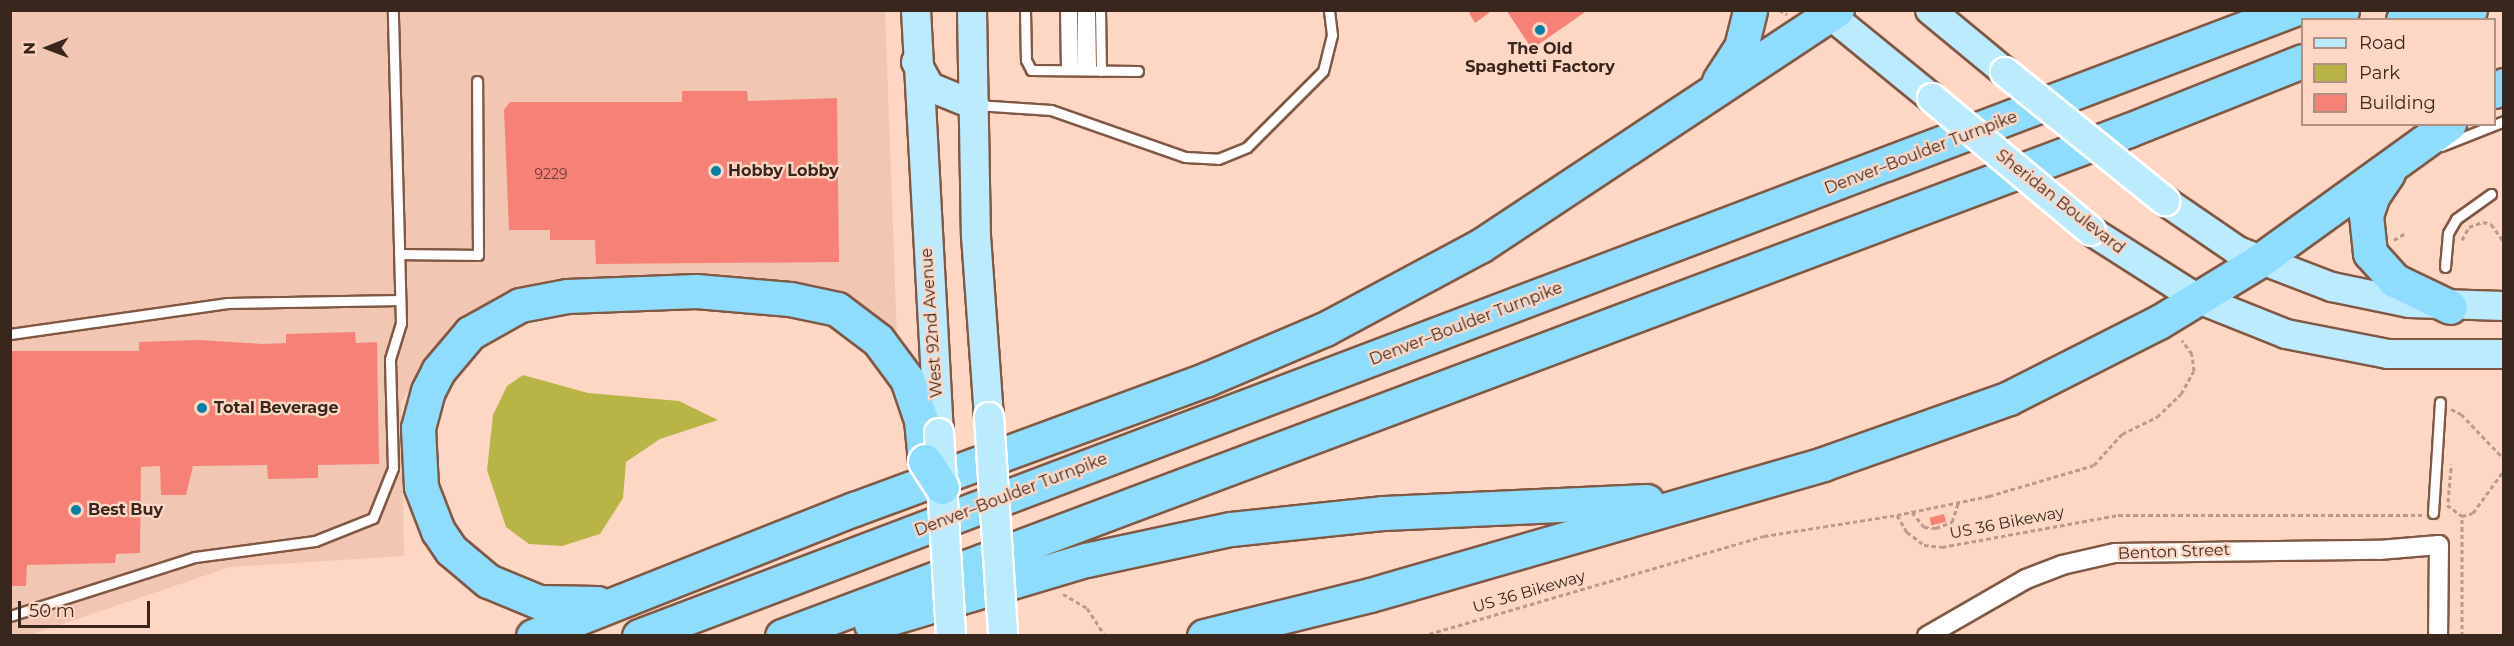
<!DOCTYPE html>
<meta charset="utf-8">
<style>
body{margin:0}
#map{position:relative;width:2514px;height:646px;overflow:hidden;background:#fdd7c4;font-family:Montserrat,sans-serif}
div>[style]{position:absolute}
.built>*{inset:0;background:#f1c6b2}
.green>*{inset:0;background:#b9b446}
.building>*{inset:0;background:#f68277;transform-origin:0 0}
.path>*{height:3px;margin-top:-1.5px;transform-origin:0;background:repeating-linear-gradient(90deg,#ba9b8b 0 4.5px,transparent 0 7.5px)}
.roads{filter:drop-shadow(2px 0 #815844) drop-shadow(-2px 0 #815844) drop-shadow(0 2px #815844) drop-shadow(0 -2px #815844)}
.service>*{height:9px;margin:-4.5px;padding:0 4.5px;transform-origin:4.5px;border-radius:4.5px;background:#fff}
.minor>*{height:18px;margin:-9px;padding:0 9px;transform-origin:9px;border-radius:9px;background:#fff}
.primary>*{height:28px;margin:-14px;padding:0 14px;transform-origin:14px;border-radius:14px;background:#bcebfe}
.motorway>*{height:33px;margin:-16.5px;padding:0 16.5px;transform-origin:16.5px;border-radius:16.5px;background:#8fddfe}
.bridges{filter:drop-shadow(2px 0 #fff) drop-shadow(-2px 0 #fff) drop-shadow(0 2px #fff) drop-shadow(0 -2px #fff)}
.primary-bridge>*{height:28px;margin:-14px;padding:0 14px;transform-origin:14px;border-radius:14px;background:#bcebfe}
.motorway-bridge>*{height:33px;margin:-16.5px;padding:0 16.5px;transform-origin:16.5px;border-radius:16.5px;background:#8fddfe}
.dots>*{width:16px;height:16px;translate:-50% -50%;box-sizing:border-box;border:3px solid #fdd7c4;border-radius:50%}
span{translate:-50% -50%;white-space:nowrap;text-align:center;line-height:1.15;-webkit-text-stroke:4.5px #fdd7c4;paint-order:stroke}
.number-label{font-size:14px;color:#683e34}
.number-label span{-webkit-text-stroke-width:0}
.poi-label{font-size:16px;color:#39271e;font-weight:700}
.left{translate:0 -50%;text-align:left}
.street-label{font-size:16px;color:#39271e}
.frame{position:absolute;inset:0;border:12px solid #39271e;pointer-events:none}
.legend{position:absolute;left:2301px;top:18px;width:195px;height:108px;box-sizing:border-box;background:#fdd7c4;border:2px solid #af9182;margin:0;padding:8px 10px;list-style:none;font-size:18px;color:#39271e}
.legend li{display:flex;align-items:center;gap:12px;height:30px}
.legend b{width:30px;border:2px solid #af9182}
.north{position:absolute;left:18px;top:18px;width:60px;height:60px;-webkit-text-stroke:4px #fdd7c4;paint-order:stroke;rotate:269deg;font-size:16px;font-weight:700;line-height:24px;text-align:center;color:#39271e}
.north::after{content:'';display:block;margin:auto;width:21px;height:27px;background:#39271e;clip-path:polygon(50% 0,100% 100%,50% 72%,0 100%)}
.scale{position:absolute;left:18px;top:601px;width:132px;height:27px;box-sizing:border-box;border:3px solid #39271e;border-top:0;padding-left:8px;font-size:18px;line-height:21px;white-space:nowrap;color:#39271e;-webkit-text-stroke:4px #fdd7c4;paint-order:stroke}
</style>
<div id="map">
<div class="built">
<i style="clip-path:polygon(10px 11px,885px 11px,897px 339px,697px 279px,446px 339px,401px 402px,404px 556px,230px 567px,30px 635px,11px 635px)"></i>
</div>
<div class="green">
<i style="clip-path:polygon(523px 375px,588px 393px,679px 401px,718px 420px,660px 439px,626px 462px,623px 498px,600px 534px,562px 546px,529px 544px,506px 527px,487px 470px,493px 415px,507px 386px)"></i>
</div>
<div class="building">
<i style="clip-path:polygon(1473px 10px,1493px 10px,1475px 23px,1469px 13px)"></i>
<i style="clip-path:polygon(1506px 10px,1588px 10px,1532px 49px)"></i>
<i style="clip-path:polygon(682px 91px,747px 91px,748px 101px,837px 98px,839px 262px,596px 264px,595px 240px,550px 240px,550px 230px,509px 230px,504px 110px,510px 102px,682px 102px)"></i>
<i style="clip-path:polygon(355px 332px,356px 343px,377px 342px,379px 464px,318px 465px,318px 478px,268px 479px,267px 465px,193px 466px,186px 495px,161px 495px,160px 466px,141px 467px,140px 553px,116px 554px,115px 563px,27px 565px,26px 586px,10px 586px,10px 351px,139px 351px,139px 342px,199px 340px,263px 344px,286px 343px,286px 334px)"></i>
<i style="left:1944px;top:514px;width:8px;height:15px;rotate:76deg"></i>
</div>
<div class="path">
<i style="left:1779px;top:10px;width:9px;rotate:27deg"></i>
<i style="left:2394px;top:240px;width:13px;rotate:-32deg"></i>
<i style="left:2462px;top:240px;width:15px;rotate:-62deg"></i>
<i style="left:2469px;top:227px;width:15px;rotate:-20deg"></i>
<i style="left:2483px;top:222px;width:8px;rotate:14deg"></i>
<i style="left:2491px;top:224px;width:22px;rotate:54deg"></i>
<i style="left:2451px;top:409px;width:11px;rotate:27deg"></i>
<i style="left:2461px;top:414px;width:62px;rotate:46.3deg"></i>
<i style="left:2448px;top:502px;width:38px;rotate:-85deg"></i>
<i style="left:2447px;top:505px;width:19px;rotate:36deg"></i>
<i style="left:2462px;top:516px;width:11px;rotate:-15deg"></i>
<i style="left:2473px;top:513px;width:53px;rotate:-54.2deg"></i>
<i style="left:1912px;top:512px;width:19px;rotate:51deg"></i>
<i style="left:1924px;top:527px;width:12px;rotate:5deg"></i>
<i style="left:1936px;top:528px;width:17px;rotate:-21deg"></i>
<i style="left:1952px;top:522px;width:20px;rotate:-72deg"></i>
<i style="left:1897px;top:515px;width:94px;rotate:-11.7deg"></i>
<i style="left:1989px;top:496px;width:109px;rotate:-16.4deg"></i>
<i style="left:2094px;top:465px;width:42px;rotate:-47.9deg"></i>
<i style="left:2122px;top:434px;width:39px;rotate:-26deg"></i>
<i style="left:2157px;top:417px;width:33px;rotate:-44deg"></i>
<i style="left:2181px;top:394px;width:26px;rotate:-61deg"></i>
<i style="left:2194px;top:371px;width:17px;rotate:-97deg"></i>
<i style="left:2192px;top:354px;width:17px;rotate:-126deg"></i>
<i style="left:1063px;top:594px;width:28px;rotate:30deg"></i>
<i style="left:1087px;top:608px;width:33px;rotate:57deg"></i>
<i style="left:1422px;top:636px;width:356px;rotate:-16.3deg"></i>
<i style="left:1764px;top:536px;width:135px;rotate:-9deg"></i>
<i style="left:1897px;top:515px;width:20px;rotate:60deg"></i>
<i style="left:1907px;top:532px;width:21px;rotate:37deg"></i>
<i style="left:1924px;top:545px;width:18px;rotate:6deg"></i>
<i style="left:1942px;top:547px;width:179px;rotate:-10.3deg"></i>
<i style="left:2118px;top:515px;width:304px"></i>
<i style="left:2462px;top:636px;width:120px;rotate:-90deg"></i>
</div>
<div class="roads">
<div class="service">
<i style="left:1025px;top:10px;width:50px;rotate:88.9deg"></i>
<i style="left:1026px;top:60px;width:11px;rotate:63deg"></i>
<i style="left:1031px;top:70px;width:107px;rotate:0.5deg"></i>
<i style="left:1065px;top:10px;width:60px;rotate:89deg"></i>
<i style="left:1072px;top:10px;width:60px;rotate:89deg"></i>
<i style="left:1082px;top:10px;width:60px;rotate:90deg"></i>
<i style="left:1090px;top:10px;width:60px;rotate:89deg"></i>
<i style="left:1100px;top:10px;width:61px;rotate:89.1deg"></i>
<i style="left:976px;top:105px;width:75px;rotate:3.8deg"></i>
<i style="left:1051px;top:110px;width:142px;rotate:19.3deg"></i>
<i style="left:1185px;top:157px;width:33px;rotate:3deg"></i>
<i style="left:1218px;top:159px;width:31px;rotate:-22deg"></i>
<i style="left:1247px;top:147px;width:107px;rotate:-45deg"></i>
<i style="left:1323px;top:71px;width:37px;rotate:-76deg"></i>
<i style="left:1332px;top:35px;width:25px;rotate:-97deg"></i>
<i style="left:2441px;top:146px;width:68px;rotate:-21.6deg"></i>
<i style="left:399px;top:254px;width:79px;rotate:0.7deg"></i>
<i style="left:478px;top:255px;width:174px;rotate:-90.3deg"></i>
<i style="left:2445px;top:267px;width:34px;rotate:-85deg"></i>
<i style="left:2448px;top:233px;width:16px;rotate:-60deg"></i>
<i style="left:2456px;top:219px;width:43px;rotate:-35.5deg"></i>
<i style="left:10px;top:334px;width:220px;rotate:-8.1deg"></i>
<i style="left:228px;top:303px;width:172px;rotate:-1deg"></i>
<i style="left:2433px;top:513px;width:111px;rotate:-86.4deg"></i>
<i style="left:10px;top:616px;width:194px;rotate:-17.7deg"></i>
<i style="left:195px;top:557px;width:121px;rotate:-7.6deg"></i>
<i style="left:315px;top:541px;width:62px;rotate:-21.6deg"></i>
<i style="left:373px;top:518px;width:54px;rotate:-68.2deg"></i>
<i style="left:393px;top:468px;width:109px;rotate:-91.6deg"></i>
<i style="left:390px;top:359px;width:38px;rotate:-73deg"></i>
<i style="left:401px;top:323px;width:313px;rotate:-91.5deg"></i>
</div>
<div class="minor">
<i style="left:1927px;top:636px;width:114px;rotate:-29.9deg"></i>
<i style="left:2026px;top:579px;width:39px;rotate:-21deg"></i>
<i style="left:2062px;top:565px;width:54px;rotate:-12.8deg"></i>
<i style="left:2115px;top:553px;width:264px;rotate:-0.7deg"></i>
<i style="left:2379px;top:550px;width:60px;rotate:-4.8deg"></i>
<i style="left:2439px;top:545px;width:91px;rotate:90.6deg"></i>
</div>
<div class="primary">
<i style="left:916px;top:10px;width:424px;rotate:86.9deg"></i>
<i style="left:972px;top:10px;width:226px;rotate:89deg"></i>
<i style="left:976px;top:236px;width:181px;rotate:85.9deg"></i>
<i style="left:1824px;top:10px;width:139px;rotate:39.2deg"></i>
<i style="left:1930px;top:10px;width:97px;rotate:39.6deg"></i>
<i style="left:916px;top:62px;width:29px;rotate:61deg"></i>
<i style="left:930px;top:87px;width:48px;rotate:22.2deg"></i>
<i style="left:2165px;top:201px;width:88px;rotate:34.4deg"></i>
<i style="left:2238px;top:251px;width:101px;rotate:21deg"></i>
<i style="left:2332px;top:287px;width:79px;rotate:11.7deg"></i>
<i style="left:2409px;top:303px;width:95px;rotate:1.8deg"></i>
<i style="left:2091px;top:231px;width:125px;rotate:32.5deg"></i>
<i style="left:2196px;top:298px;width:97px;rotate:21.8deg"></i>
<i style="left:2286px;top:334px;width:104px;rotate:11.1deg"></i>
<i style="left:2388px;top:354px;width:116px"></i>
</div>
<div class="motorway">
<i style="left:2319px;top:20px;width:25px;rotate:-23deg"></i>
<i style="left:2403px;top:20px;width:23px;rotate:-25deg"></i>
<i style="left:2449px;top:20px;width:23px;rotate:-25deg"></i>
<i style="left:1719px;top:81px;width:40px;rotate:-57.1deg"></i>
<i style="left:1741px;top:47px;width:38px;rotate:-76deg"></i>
<i style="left:2494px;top:91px;width:12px;rotate:-31deg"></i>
<i style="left:2388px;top:173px;width:27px;rotate:124deg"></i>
<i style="left:2373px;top:195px;width:21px;rotate:109deg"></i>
<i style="left:2366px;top:215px;width:38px;rotate:84deg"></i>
<i style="left:2370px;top:253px;width:36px;rotate:48deg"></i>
<i style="left:2394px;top:280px;width:62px;rotate:25.7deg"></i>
<i style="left:597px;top:603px;width:58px;rotate:-179deg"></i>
<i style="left:539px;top:602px;width:55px;rotate:-157.6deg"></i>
<i style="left:488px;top:581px;width:48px;rotate:-140deg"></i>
<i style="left:451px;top:550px;width:23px;rotate:-124deg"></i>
<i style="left:438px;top:531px;width:47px;rotate:-111.1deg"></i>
<i style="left:421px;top:487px;width:59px;rotate:-92.9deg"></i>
<i style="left:418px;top:428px;width:38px;rotate:-75deg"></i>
<i style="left:428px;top:391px;width:22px;rotate:-63deg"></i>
<i style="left:438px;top:371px;width:50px;rotate:-49.9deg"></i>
<i style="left:470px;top:333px;width:57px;rotate:-29.2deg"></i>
<i style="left:520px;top:305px;width:48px;rotate:-10.8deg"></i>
<i style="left:567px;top:296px;width:129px;rotate:-2.2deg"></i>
<i style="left:696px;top:291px;width:94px;rotate:4.9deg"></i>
<i style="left:790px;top:299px;width:48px;rotate:12deg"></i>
<i style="left:837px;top:309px;width:51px;rotate:37.1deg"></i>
<i style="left:878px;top:340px;width:49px;rotate:53.4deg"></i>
<i style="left:907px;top:379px;width:43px;rotate:71.1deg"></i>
<i style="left:921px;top:420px;width:41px;rotate:84.4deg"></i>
<i style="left:871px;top:624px;width:224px;rotate:-16.6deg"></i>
<i style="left:1086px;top:560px;width:148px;rotate:-12.1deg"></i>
<i style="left:1231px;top:529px;width:154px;rotate:-6deg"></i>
<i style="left:1384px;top:513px;width:263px;rotate:-2.6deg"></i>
<i style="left:533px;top:636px;width:345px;rotate:-21.6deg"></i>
<i style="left:854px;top:509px;width:376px;rotate:-20.2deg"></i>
<i style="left:1207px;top:379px;width:128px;rotate:-23deg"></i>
<i style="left:1325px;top:329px;width:176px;rotate:-28.2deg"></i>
<i style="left:1480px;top:246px;width:428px;rotate:-33.5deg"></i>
<i style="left:639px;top:636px;width:1768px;rotate:-20.74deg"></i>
<i style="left:782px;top:636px;width:1439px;rotate:-20.59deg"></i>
<i style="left:2129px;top:130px;width:186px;rotate:-21.7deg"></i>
<i style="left:1204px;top:636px;width:171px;rotate:-13.9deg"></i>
<i style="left:1370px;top:595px;width:472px;rotate:-16.1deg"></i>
<i style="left:1823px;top:464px;width:197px;rotate:-19.5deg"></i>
<i style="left:2009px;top:398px;width:168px;rotate:-26.9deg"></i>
<i style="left:2159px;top:322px;width:117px;rotate:-31.4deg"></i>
<i style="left:2259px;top:261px;width:234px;rotate:-35.8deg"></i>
</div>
</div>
<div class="bridges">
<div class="primary-bridge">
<i style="left:2005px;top:72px;width:206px;rotate:38.9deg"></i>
<i style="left:1932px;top:98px;width:207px;rotate:39.9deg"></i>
<i style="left:989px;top:417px;width:219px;rotate:86.3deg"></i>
<i style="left:939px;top:433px;width:203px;rotate:86.6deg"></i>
</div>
<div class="motorway-bridge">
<i style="left:925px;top:461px;width:31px;rotate:57deg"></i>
</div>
</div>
<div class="dots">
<i style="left:1540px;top:30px;background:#0381a6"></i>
<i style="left:716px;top:171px;background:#0381a6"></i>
<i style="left:202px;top:408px;background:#0381a6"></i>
<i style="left:76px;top:510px;background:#0381a6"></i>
</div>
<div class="number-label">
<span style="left:551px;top:174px">9229</span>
</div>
<div class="poi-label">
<span style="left:1540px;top:58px">The Old<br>Spaghetti Factory</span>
<span class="left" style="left:728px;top:171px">Hobby Lobby</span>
<span class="left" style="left:214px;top:408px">Total Beverage</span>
<span class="left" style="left:88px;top:510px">Best Buy</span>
</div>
<div class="street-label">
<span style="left:1921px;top:153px;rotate:-21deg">Denver–Boulder Turnpike</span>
<span style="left:2060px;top:202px;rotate:38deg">Sheridan Boulevard</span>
<span style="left:932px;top:323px;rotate:-94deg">West 92nd Avenue</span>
<span style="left:1466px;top:324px;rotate:-21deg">Denver–Boulder Turnpike</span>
<span style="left:1011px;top:495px;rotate:-21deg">Denver–Boulder Turnpike</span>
<span style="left:2007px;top:523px;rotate:-11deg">US 36 Bikeway</span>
<span style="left:2174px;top:552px;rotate:-2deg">Benton Street</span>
<span style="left:1529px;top:592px;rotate:-16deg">US 36 Bikeway</span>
</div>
<div class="frame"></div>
<ul class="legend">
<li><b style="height:8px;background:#bcebfe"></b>Road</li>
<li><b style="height:16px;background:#b9b446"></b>Park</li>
<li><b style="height:16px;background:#f68277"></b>Building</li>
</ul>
<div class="north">N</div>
<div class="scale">50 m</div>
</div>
